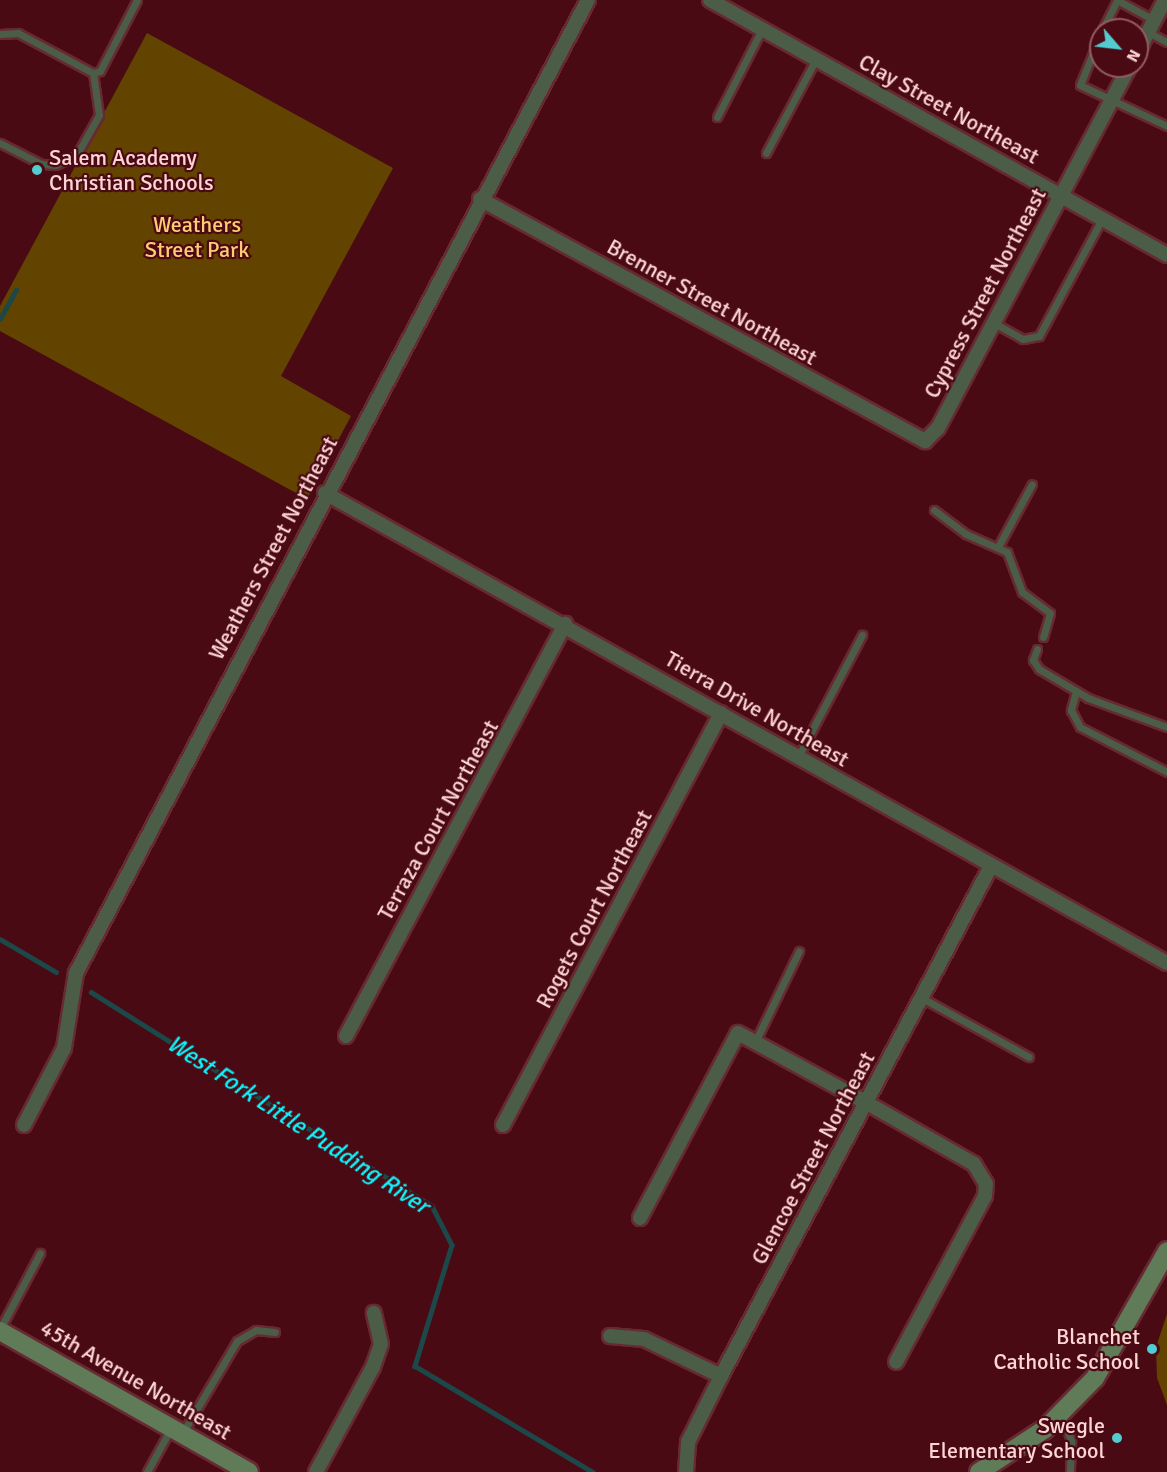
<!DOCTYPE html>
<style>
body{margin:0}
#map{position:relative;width:1167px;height:1472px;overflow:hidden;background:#4a0a14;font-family:Signika,sans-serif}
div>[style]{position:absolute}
.green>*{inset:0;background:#634300}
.stream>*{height:4.5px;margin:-2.25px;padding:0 2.25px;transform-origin:2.25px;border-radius:2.25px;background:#1c4849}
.roads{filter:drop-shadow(2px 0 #672a33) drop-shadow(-2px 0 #672a33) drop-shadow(0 2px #672a33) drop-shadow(0 -2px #672a33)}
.lane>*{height:7px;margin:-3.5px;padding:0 3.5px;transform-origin:3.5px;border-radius:3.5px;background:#4b5d46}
.street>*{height:14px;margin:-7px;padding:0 7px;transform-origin:7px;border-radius:7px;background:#4b5d46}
.secondary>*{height:18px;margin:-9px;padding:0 9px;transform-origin:9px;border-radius:9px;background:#607b57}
.dots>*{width:16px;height:16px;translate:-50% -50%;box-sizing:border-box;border:3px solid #4a0a14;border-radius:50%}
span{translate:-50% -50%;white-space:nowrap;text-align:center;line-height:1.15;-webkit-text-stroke:4.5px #4a0a14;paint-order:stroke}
.street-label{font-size:22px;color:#fed5d5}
.poi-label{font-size:22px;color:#fed5d5}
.left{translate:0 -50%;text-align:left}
.right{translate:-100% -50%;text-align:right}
.park-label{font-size:22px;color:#feca74}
.water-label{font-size:24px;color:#0df6fd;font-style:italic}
.north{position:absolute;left:1089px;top:18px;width:60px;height:60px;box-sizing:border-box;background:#4a0a14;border:2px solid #925b61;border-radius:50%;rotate:118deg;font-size:16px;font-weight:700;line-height:24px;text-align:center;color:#fed5d5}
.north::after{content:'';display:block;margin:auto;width:21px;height:27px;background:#52ccd1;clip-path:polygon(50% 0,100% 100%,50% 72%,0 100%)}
</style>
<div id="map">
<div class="green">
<i style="clip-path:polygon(147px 33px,393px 168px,281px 376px,351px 416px,307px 499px,0 331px,0 306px)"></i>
<i style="clip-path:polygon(1167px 1314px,1167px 1405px,1157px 1378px,1156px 1347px)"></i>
</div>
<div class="stream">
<i style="left:0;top:319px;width:33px;rotate:-61deg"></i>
<i style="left:0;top:939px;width:65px;rotate:30.5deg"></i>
<i style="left:91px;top:992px;width:403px;rotate:32.1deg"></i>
<i style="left:432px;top:1206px;width:44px;rotate:62.9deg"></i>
<i style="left:452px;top:1245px;width:127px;rotate:107deg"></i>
<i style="left:415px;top:1366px;width:207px;rotate:30.8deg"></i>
</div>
<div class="roads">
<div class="lane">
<i style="left:1102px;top:30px;width:34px;rotate:-63deg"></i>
<i style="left:1117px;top:0;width:42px;rotate:28.4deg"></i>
<i style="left:1148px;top:32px;width:21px;rotate:28deg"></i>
<i style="left:1101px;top:33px;width:56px;rotate:112deg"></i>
<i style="left:1080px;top:85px;width:96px;rotate:25.2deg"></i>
<i style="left:0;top:34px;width:18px;rotate:-3deg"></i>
<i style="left:18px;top:33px;width:85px;rotate:28.1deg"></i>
<i style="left:93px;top:73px;width:7px;rotate:-16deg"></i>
<i style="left:100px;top:71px;width:80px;rotate:-62.5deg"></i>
<i style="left:717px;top:117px;width:99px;rotate:-62.9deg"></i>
<i style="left:0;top:143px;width:46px;rotate:27.1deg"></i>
<i style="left:41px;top:164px;width:14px;rotate:4deg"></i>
<i style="left:55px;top:165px;width:23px;rotate:-23deg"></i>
<i style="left:76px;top:156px;width:47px;rotate:-60.7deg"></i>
<i style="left:99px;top:115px;width:42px;rotate:-98.1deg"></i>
<i style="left:766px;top:153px;width:106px;rotate:-62deg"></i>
<i style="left:994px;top:323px;width:33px;rotate:29deg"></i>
<i style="left:1023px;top:339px;width:16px;rotate:-11deg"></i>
<i style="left:1039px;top:336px;width:133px;rotate:-61.7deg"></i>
<i style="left:934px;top:510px;width:40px;rotate:37deg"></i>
<i style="left:966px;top:534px;width:45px;rotate:23.7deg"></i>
<i style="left:1007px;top:552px;width:43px;rotate:69.4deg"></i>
<i style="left:1022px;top:592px;width:35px;rotate:37deg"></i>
<i style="left:1050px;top:613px;width:25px;rotate:106deg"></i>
<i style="left:999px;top:545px;width:69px;rotate:-61.6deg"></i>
<i style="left:1037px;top:649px;width:12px;rotate:110deg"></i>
<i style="left:1033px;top:660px;width:11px;rotate:56deg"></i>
<i style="left:1039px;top:669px;width:57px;rotate:30.6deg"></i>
<i style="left:1088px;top:698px;width:84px;rotate:20.2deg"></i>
<i style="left:1076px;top:691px;width:20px;rotate:105deg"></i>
<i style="left:1071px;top:710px;width:19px;rotate:62deg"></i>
<i style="left:1080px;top:727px;width:98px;rotate:27.3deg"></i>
<i style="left:798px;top:757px;width:138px;rotate:-62.3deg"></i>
<i style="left:922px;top:998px;width:122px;rotate:28.9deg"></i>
<i style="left:755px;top:1042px;width:101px;rotate:-64.2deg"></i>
<i style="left:0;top:1329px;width:86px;rotate:-62.2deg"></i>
<i style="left:1062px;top:1417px;width:26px;rotate:69deg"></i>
<i style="left:1071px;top:1441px;width:31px;rotate:92deg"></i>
<i style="left:182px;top:1434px;width:108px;rotate:-59.4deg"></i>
<i style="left:237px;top:1341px;width:22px;rotate:-30deg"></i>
<i style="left:256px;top:1330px;width:19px;rotate:6deg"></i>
<i style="left:147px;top:1472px;width:48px;rotate:-61.3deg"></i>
</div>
<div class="street">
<i style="left:710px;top:0;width:523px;rotate:29.16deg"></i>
<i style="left:1137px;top:53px;width:60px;rotate:-62.2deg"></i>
<i style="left:480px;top:199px;width:507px;rotate:28.54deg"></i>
<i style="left:925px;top:441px;width:18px;rotate:-45deg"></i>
<i style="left:938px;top:428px;width:410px;rotate:-62.1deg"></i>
<i style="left:325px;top:493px;width:964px;rotate:29.17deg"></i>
<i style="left:346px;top:1036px;width:467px;rotate:-62deg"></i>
<i style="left:24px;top:1125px;width:87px;rotate:-62.5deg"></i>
<i style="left:64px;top:1048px;width:76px;rotate:-80.9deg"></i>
<i style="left:76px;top:973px;width:1099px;rotate:-62.25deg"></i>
<i style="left:503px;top:1125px;width:466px;rotate:-62.1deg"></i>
<i style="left:640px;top:1218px;width:209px;rotate:-62.1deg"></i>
<i style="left:738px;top:1033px;width:147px;rotate:28.5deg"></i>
<i style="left:867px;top:1103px;width:123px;rotate:29.7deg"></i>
<i style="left:974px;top:1164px;width:23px;rotate:59deg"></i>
<i style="left:986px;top:1184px;width:12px;rotate:95deg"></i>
<i style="left:985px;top:1196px;width:188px;rotate:118.2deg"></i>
<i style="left:610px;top:1336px;width:34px;rotate:5deg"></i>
<i style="left:644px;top:1339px;width:85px;rotate:25.7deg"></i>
<i style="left:316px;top:1472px;width:119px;rotate:-61.5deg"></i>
<i style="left:373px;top:1367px;width:24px;rotate:-71deg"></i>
<i style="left:381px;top:1344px;width:32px;rotate:-103deg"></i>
<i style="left:686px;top:1472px;width:30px;rotate:-86deg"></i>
<i style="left:688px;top:1442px;width:74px;rotate:-63.4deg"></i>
<i style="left:721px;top:1376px;width:577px;rotate:-62.1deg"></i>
</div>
<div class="secondary">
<i style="left:0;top:1331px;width:286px;rotate:29.5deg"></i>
<i style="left:979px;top:1472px;width:79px;rotate:-33.1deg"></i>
<i style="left:1045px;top:1429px;width:71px;rotate:-45.6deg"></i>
<i style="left:1095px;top:1378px;width:146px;rotate:-60.4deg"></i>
</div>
</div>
<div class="dots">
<i style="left:37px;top:170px;background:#52ccd1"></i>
<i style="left:1152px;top:1349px;background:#52ccd1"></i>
<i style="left:1117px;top:1438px;background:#52ccd1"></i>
</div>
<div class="street-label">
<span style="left:949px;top:109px;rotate:29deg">Clay Street Northeast</span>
<span style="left:985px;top:293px;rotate:-62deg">Cypress Street Northeast</span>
<span style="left:712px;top:302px;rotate:29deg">Brenner Street Northeast</span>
<span style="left:273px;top:548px;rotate:-62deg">Weathers Street Northeast</span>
<span style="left:757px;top:709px;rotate:30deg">Tierra Drive Northeast</span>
<span style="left:438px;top:820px;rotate:-61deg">Terraza Court Northeast</span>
<span style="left:594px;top:909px;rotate:-62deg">Rogets Court Northeast</span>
<span style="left:813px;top:1158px;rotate:-62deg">Glencoe Street Northeast</span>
<span style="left:136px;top:1380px;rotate:30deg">45th Avenue Northeast</span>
</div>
<div class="poi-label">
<span class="left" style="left:49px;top:170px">Salem Academy<br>Christian Schools</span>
<span class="right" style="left:1140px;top:1349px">Blanchet<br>Catholic School</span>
<span class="right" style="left:1105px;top:1438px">Swegle<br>Elementary School</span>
</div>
<div class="park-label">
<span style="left:197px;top:237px">Weathers<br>Street Park</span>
</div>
<div class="water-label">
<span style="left:298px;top:1125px;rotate:33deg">West Fork Little Pudding River</span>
</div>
<div class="north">N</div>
</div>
